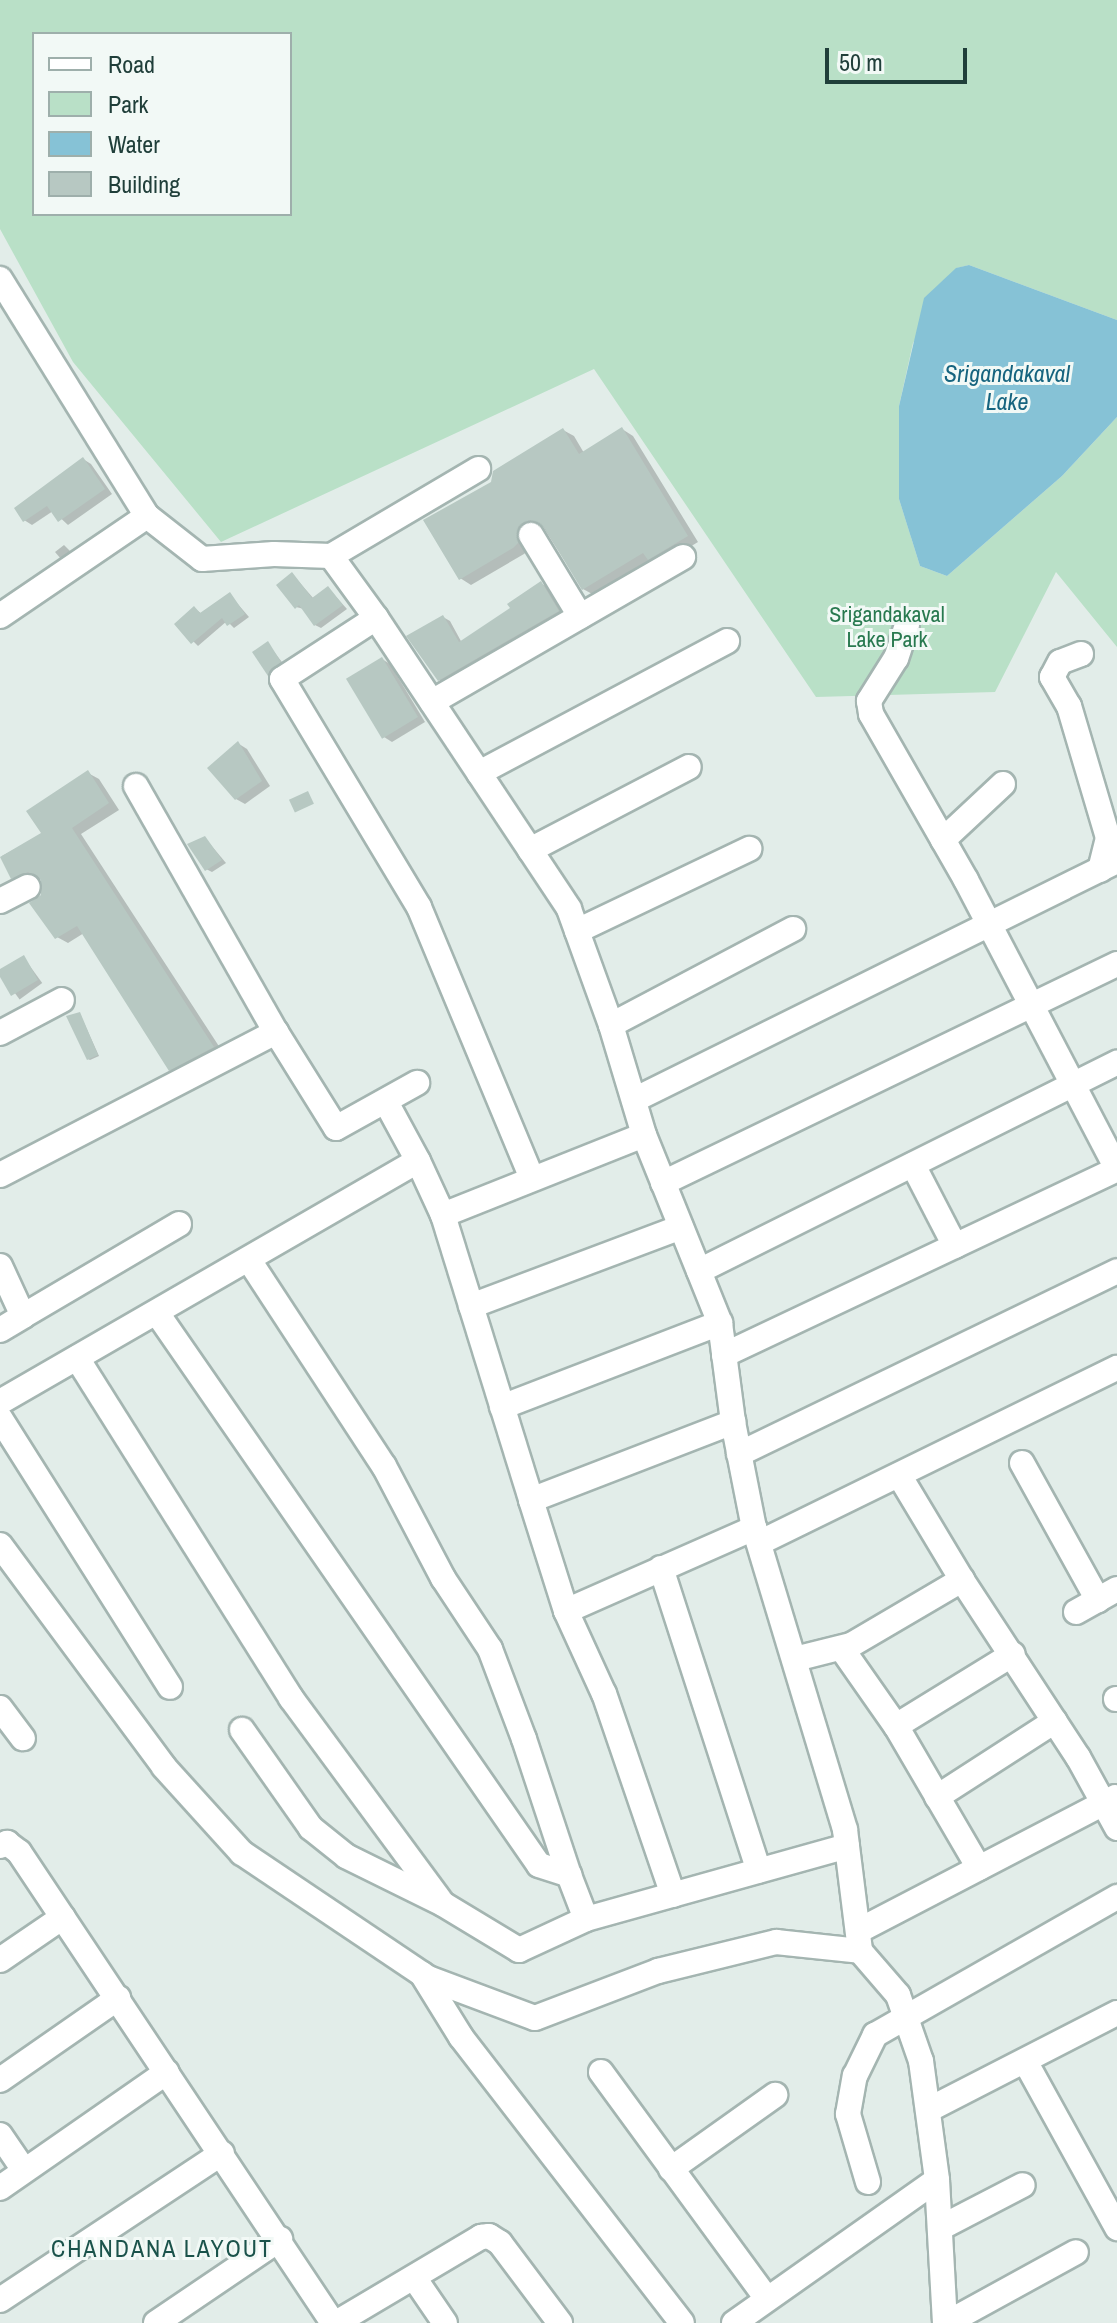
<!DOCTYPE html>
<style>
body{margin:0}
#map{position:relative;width:1117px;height:2323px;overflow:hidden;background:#e2ede9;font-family:"Archivo Narrow",sans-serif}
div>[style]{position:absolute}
.green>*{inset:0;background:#b9e0c7}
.water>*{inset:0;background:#86c2d6}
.shadow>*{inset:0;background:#0003;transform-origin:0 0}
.building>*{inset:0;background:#b7c8c2;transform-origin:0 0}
.roads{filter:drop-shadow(2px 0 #a4b5b1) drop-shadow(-2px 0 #a4b5b1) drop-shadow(0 2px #a4b5b1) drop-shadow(0 -2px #a4b5b1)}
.minor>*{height:24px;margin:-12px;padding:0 12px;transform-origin:12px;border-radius:12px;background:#fff}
span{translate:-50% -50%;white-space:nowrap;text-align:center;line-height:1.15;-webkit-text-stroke:6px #f2f9f6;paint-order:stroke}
.park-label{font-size:22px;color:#28794f}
.water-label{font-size:24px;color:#16647f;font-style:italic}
.neighbourhood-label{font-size:24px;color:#1b534b;letter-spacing:2px}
.legend{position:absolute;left:32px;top:32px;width:260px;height:184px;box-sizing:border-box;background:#f2f9f6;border:2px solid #9eafab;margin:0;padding:10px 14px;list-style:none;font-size:24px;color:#203f3a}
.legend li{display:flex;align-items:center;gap:16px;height:40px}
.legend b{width:40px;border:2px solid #9eafab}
.scale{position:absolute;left:825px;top:48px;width:142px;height:36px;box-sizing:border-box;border:4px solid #203f3a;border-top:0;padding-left:10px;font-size:24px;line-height:28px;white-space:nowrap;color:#203f3a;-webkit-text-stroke:6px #f2f9f6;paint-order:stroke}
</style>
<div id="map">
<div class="green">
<i style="clip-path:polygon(evenodd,0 0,1117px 0,1117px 320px,969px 265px,957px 268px,913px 343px,899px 406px,899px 499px,920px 566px,947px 576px,1062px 476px,1117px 417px,1117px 647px,1056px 572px,995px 692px,816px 697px,594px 369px,221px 542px,73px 362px,0 229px,0 0,34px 34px,290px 34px,290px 214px,34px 214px,34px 34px)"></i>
</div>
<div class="water">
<i style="clip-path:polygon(969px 265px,1117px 320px,1117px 417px,1062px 476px,947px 576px,920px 566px,899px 499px,899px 406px,924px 298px,956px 268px)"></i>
</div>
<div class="shadow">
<i style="clip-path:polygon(622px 429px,633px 436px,698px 542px,660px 565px,652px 560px,594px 595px,583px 589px,542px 525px,529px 533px,529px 549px,524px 554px,471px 585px,460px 578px,493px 484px,563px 430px,574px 436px,584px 453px)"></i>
<i style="clip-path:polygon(83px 459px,91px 464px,112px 494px,68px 525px,53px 511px,32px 525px,24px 520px)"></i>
<i style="clip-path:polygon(64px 545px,71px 552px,61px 559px,55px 552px)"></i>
<i style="clip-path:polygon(293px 575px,314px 599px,329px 589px,347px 609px,321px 628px,315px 625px,304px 609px,296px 607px)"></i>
<i style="clip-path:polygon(542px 584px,548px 587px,565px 615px,446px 684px,439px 680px,443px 617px,450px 621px,462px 643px,513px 609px)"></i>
<i style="clip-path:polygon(230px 595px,249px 617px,234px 628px,227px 621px,198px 646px,176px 624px,194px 608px,202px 614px)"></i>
<i style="clip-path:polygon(268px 644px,285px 666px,274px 678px,269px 675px)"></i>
<i style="clip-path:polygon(382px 659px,390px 664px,425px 722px,392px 742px,384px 737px)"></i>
<i style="clip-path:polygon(239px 744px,247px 749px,270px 786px,245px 804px,236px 799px)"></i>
<i style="clip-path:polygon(88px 773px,99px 779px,119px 810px,81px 834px,224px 1054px,181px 1076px,170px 1069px,84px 933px,68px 943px,57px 937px,43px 896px,43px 878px,24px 884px,13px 877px,2px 856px,43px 834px)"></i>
<i style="clip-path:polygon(205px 838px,226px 863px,212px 872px,206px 869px)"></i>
<i style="left:24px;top:958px;width:31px;height:28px;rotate:54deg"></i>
<i style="clip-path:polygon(80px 1014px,99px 1056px,90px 1060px,88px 1059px)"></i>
</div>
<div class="building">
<i style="clip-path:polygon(622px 427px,688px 536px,648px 560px,643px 553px,582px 590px,544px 527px,530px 520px,518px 527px,518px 543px,513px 548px,459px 580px,423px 520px,491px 482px,493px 471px,563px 428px,579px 454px)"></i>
<i style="clip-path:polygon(83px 457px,105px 489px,58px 522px,47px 506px,23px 522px,14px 508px)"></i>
<i style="clip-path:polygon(292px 572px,312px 598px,328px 586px,343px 605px,314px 626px,299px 605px,295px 609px,276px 585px)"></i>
<i style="clip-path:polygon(541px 581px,559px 611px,438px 681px,406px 636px,443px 615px,459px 642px,510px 608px,507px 604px)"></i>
<i style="clip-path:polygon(230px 592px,245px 614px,227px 626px,222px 618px,191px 644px,174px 624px,194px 606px,200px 613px)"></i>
<i style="clip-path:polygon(268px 641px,281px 662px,268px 676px,252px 652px)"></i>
<i style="left:382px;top:657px;width:70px;height:42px;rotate:59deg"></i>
<i style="clip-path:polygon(238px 741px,262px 781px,235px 800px,207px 768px)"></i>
<i style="clip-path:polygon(88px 770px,109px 803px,72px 828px,214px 1047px,169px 1071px,77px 926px,55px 939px,29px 903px,41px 895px,41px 880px,28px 872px,11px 879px,0 857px,41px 833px,26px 811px)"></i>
<i style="left:308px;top:791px;width:14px;height:21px;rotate:65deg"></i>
<i style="clip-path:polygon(205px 836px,222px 860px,205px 871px,187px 844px)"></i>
<i style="clip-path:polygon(24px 955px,38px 980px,11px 996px,0 977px,0 969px)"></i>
<i style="clip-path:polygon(80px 1012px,98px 1055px,87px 1060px,66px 1016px)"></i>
</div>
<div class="roads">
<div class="minor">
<i style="left:0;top:279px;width:279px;rotate:58.2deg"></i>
<i style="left:147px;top:516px;width:70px;rotate:38deg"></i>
<i style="left:202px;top:559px;width:72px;rotate:-4deg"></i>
<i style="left:274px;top:554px;width:57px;rotate:2deg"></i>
<i style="left:331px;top:556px;width:77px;rotate:54deg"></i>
<i style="left:376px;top:618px;width:349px;rotate:56.4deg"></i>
<i style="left:569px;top:909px;width:123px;rotate:70.1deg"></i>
<i style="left:611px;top:1025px;width:115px;rotate:73.3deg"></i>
<i style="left:644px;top:1135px;width:203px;rotate:68deg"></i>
<i style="left:720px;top:1323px;width:100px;rotate:82.5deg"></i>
<i style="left:733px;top:1422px;width:108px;rotate:78.8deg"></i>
<i style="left:754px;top:1528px;width:315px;rotate:73.2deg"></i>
<i style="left:845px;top:1830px;width:122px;rotate:82.9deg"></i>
<i style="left:531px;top:535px;width:95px;rotate:58.8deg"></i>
<i style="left:331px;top:556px;width:171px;rotate:-30.6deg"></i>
<i style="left:0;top:616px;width:178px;rotate:-34.2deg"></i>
<i style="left:376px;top:618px;width:112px;rotate:147deg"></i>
<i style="left:282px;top:679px;width:266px;rotate:59deg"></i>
<i style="left:419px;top:907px;width:294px;rotate:67.4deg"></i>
<i style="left:907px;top:625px;width:35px;rotate:108deg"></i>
<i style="left:896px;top:658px;width:51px;rotate:122.1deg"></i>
<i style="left:869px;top:701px;width:13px;rotate:81deg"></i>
<i style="left:871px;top:714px;width:191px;rotate:60.2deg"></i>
<i style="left:966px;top:880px;width:326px;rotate:62.4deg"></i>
<i style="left:1081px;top:654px;width:22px;rotate:159deg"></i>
<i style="left:1060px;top:662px;width:17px;rotate:118deg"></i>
<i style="left:1052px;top:677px;width:34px;rotate:60deg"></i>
<i style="left:1069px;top:706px;width:138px;rotate:73.5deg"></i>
<i style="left:1108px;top:838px;width:33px;rotate:104deg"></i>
<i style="left:432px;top:702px;width:290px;rotate:-30deg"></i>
<i style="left:479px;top:773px;width:281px;rotate:-28deg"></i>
<i style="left:136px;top:786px;width:283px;rotate:60.4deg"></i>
<i style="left:943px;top:840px;width:82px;rotate:-43deg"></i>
<i style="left:530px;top:850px;width:179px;rotate:-27.6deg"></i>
<i style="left:0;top:901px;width:31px;rotate:-27deg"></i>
<i style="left:577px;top:931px;width:191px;rotate:-25.5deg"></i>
<i style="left:611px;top:1025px;width:206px;rotate:-27.8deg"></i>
<i style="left:0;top:1033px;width:70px;rotate:-28deg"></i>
<i style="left:634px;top:1100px;width:539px;rotate:-26.33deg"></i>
<i style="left:386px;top:1102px;width:67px;rotate:61.5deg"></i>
<i style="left:913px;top:1165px;width:91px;rotate:62.6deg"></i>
<i style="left:0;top:1175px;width:311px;rotate:-27.4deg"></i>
<i style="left:276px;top:1032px;width:113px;rotate:58deg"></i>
<i style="left:336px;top:1128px;width:93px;rotate:-29.1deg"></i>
<i style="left:663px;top:1183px;width:504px;rotate:-25.75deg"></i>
<i style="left:443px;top:1215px;width:298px;rotate:72.8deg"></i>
<i style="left:249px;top:1260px;width:246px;rotate:56.8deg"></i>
<i style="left:384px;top:1466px;width:127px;rotate:62.2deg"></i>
<i style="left:443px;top:1578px;width:85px;rotate:56.5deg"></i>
<i style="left:490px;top:1649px;width:96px;rotate:69.3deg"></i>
<i style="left:524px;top:1739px;width:143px;rotate:71.7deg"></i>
<i style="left:0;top:1266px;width:55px;rotate:65.3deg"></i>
<i style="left:23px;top:1316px;width:181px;rotate:-30.5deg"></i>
<i style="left:699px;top:1271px;width:467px;rotate:-26.5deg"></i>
<i style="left:471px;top:1306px;width:224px;rotate:-20.6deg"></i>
<i style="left:157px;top:1313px;width:671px;rotate:55.32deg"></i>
<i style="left:539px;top:1865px;width:32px;rotate:18deg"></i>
<i style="left:569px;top:1875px;width:47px;rotate:68.9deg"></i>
<i style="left:586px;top:1919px;width:74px;rotate:155.2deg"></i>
<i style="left:519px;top:1950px;width:89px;rotate:-148.8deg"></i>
<i style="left:443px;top:1904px;width:108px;rotate:-153.7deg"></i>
<i style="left:346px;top:1856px;width:45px;rotate:-141.3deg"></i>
<i style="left:311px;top:1828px;width:120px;rotate:-125.1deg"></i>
<i style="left:0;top:1330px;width:27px;rotate:-31deg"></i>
<i style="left:724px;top:1355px;width:435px;rotate:-25.3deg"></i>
<i style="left:77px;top:1358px;width:402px;rotate:57.8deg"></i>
<i style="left:291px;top:1698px;width:250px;rotate:53.6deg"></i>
<i style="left:0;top:1402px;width:482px;rotate:-30deg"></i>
<i style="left:418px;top:1161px;width:60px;rotate:65.2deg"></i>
<i style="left:443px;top:1215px;width:216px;rotate:-21.7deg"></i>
<i style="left:502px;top:1407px;width:234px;rotate:-21.1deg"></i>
<i style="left:0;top:1418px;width:318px;rotate:57.7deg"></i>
<i style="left:739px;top:1454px;width:420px;rotate:-25.8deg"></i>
<i style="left:1022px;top:1463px;width:157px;rotate:61deg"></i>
<i style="left:899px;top:1475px;width:122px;rotate:59deg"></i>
<i style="left:962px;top:1580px;width:212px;rotate:56.8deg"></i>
<i style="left:1078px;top:1757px;width:81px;rotate:61.2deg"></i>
<i style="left:759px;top:1543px;width:398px;rotate:-26.1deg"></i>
<i style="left:0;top:1545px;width:276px;rotate:53.5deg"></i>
<i style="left:164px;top:1767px;width:116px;rotate:47.8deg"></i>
<i style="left:242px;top:1853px;width:224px;rotate:33.9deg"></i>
<i style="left:428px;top:1978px;width:114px;rotate:20.5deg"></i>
<i style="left:535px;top:2018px;width:132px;rotate:-20.9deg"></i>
<i style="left:658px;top:1971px;width:122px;rotate:-13.8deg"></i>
<i style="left:776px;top:1942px;width:84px;rotate:6.1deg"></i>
<i style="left:860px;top:1951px;width:58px;rotate:49.2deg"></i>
<i style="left:898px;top:1995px;width:70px;rotate:70.8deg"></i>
<i style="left:921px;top:2061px;width:120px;rotate:82.3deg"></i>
<i style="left:937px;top:2180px;width:143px;rotate:86.8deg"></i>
<i style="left:661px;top:1568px;width:318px;rotate:72.1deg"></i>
<i style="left:566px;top:1611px;width:116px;rotate:-107.5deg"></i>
<i style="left:531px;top:1500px;width:217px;rotate:-21.1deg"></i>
<i style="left:1076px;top:1612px;width:47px;rotate:-29.3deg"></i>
<i style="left:842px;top:1649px;width:94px;rotate:55deg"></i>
<i style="left:795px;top:1659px;width:58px;rotate:-14deg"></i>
<i style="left:851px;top:1645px;width:129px;rotate:-30.4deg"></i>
<i style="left:1116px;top:1699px;width:1px"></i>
<i style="left:0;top:1708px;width:38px;rotate:53deg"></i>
<i style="left:937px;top:1797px;width:140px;rotate:-32.8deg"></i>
<i style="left:0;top:1846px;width:8px;rotate:-23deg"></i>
<i style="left:7px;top:1843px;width:15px;rotate:37deg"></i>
<i style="left:19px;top:1852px;width:566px;rotate:56.31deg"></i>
<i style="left:979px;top:1868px;width:164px;rotate:-120.3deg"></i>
<i style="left:896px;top:1726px;width:137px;rotate:-31.6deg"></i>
<i style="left:673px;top:1895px;width:213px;rotate:-108.9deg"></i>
<i style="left:604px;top:1694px;width:91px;rotate:-114.6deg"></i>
<i style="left:566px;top:1611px;width:206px;rotate:-23.8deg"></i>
<i style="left:586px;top:1919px;width:271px;rotate:-15.6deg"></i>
<i style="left:858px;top:1931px;width:290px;rotate:-27.5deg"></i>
<i style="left:0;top:1960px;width:76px;rotate:-34.3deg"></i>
<i style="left:422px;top:1974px;width:74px;rotate:58.2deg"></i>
<i style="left:461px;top:2037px;width:361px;rotate:52.3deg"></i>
<i style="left:1025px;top:2061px;width:191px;rotate:61.1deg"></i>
<i style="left:601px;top:2072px;width:281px;rotate:53.8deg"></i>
<i style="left:0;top:2080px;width:144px;rotate:-34.8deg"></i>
<i style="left:928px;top:2110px;width:212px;rotate:-27.2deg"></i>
<i style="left:0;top:2135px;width:42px;rotate:55.6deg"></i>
<i style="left:671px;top:2169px;width:128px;rotate:-35.4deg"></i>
<i style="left:868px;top:2182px;width:71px;rotate:-106.4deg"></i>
<i style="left:848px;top:2114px;width:39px;rotate:-80deg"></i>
<i style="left:855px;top:2076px;width:46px;rotate:-64deg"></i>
<i style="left:875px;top:2035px;width:279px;rotate:-29.7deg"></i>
<i style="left:0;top:2188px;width:203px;rotate:-34.8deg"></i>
<i style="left:940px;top:2228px;width:93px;rotate:-27.4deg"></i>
<i style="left:415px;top:2279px;width:53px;rotate:55.7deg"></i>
<i style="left:0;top:2300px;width:266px;rotate:-33.5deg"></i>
<i style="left:156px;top:2323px;width:150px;rotate:-34.1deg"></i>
<i style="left:336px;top:2323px;width:169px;rotate:-30.7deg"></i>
<i style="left:481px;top:2237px;width:8px;rotate:-7deg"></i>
<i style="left:489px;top:2236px;width:13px;rotate:32deg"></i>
<i style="left:500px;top:2243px;width:100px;rotate:53.1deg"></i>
<i style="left:734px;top:2323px;width:248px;rotate:-35.2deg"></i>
<i style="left:947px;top:2323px;width:147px;rotate:-28.8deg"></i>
</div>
</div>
<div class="park-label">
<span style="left:887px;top:627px">Srigandakaval<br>Lake Park</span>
</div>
<div class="water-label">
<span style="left:1007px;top:388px">Srigandakaval<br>Lake</span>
</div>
<div class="neighbourhood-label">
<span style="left:162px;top:2249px">CHANDANA LAYOUT</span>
</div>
<ul class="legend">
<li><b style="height:10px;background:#fff"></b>Road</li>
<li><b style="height:22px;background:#b9e0c7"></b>Park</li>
<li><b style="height:22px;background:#86c2d6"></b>Water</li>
<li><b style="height:22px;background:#b7c8c2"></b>Building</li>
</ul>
<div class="scale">50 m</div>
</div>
